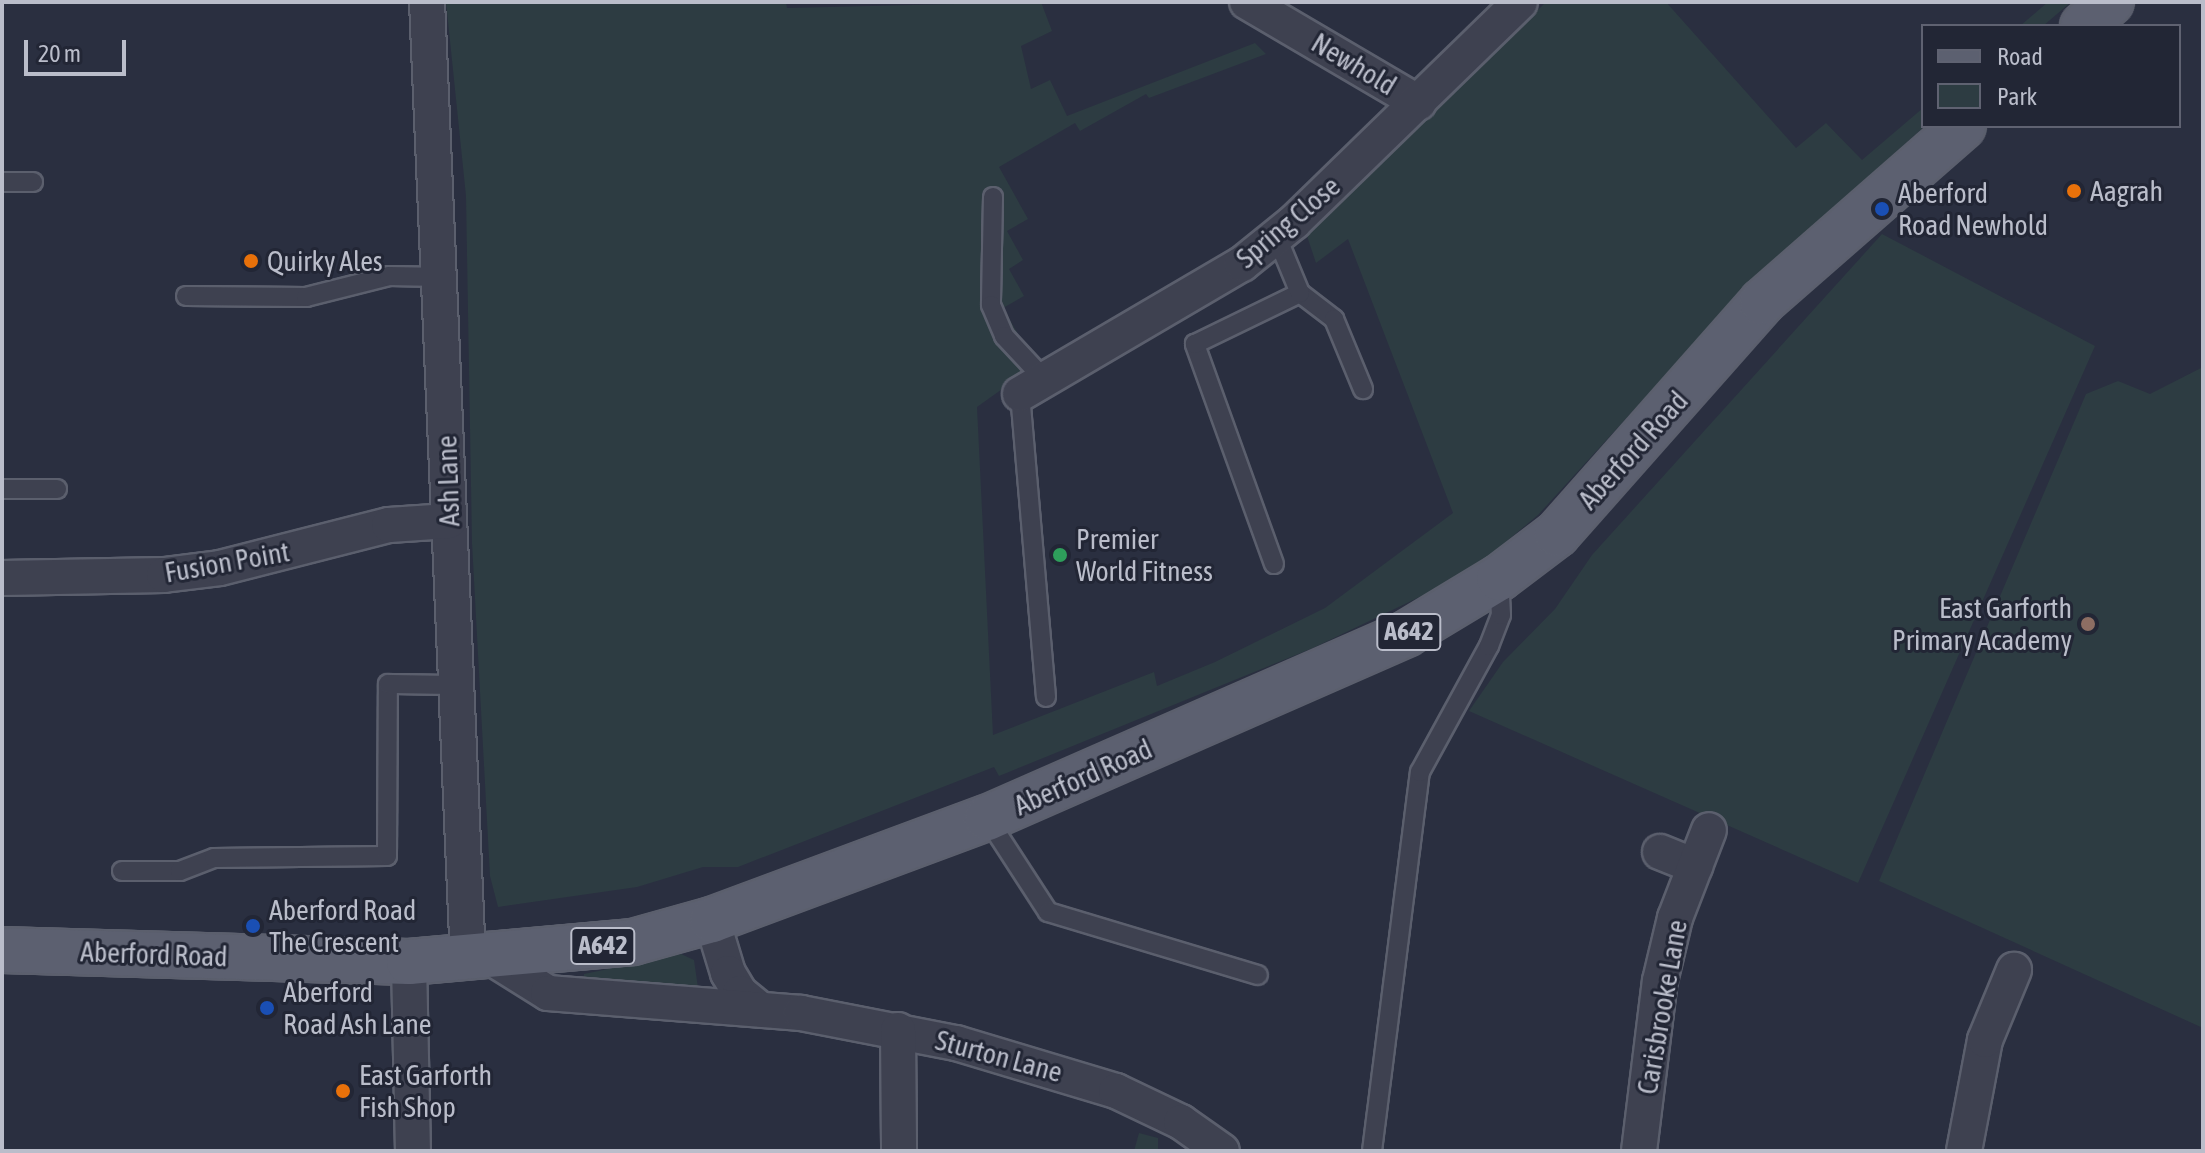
<!DOCTYPE html>
<style>
body{margin:0}
#map{position:relative;width:2205px;height:1153px;overflow:hidden;background:#2a2f40;font-family:"Asap Condensed",sans-serif}
div>[style]{position:absolute}
.green>*{inset:0;background:#2d3c42}
.roads{filter:drop-shadow(2px 0 #5b5f6d) drop-shadow(-2px 0 #5b5f6d) drop-shadow(0 2px #5b5f6d) drop-shadow(0 -2px #5b5f6d)}
.lane>*{height:18px;margin:-9px;padding:0 9px;transform-origin:9px;border-radius:9px;background:#3e4150}
.street>*{height:34px;margin:-17px;padding:0 17px;transform-origin:17px;border-radius:17px;background:#3e4150}
.primary>*{height:44px;margin:-22px;padding:0 22px;transform-origin:22px;border-radius:22px;background:#5c6070}
.dots>*{width:22px;height:22px;translate:-50% -50%;box-sizing:border-box;border:4px solid #222635;border-radius:50%}
span{translate:-50% -50%;white-space:nowrap;text-align:center;line-height:1.15;-webkit-text-stroke:6px #222635;paint-order:stroke}
.shield-label span{padding:2px 6px;background:#222635;border:2px solid;border-radius:6px;-webkit-text-stroke-width:0}
.shield-label{font-size:26px;color:#babdca;font-weight:700}
.street-label{font-size:28px;color:#babdca}
.poi-label{font-size:28px;color:#babdca}
.left{translate:0 -50%;text-align:left}
.right{translate:-100% -50%;text-align:right}
.frame{position:absolute;inset:0;border:4px solid #babdca;pointer-events:none}
.legend{position:absolute;left:1921px;top:24px;width:260px;height:104px;box-sizing:border-box;background:#222635;border:2px solid #5f6271;margin:0;padding:10px 14px;list-style:none;font-size:24px;color:#babdca}
.legend li{display:flex;align-items:center;gap:16px;height:40px}
.legend b{width:40px;border:2px solid #5f6271}
.scale{position:absolute;left:24px;top:40px;width:102px;height:36px;box-sizing:border-box;border:4px solid #babdca;border-top:0;padding-left:10px;font-size:24px;line-height:28px;white-space:nowrap;color:#babdca;-webkit-text-stroke:6px #222635;paint-order:stroke}
</style>
<div id="map">
<div class="green">
<i style="clip-path:polygon(446px 2px,786px 2px,787px 8px,1041px 2px,1052px 31px,1021px 46px,1031px 89px,1050px 80px,1067px 116px,1255px 43px,1266px 54px,1149px 98px,1146px 94px,1080px 131px,1075px 123px,999px 167px,1028px 219px,1007px 231px,1023px 260px,1009px 269px,1024px 296px,1003px 308px,1018px 334px,1026px 372px,977px 407px,993px 735px,1154px 672px,1157px 686px,1215px 662px,1325px 608px,1453px 513px,1348px 239px,1316px 263px,1307px 236px,1546px 2px,1666px 2px,1796px 148px,1826px 123px,1862px 160px,1923px 108px,1925px 126px,1748px 285px,1538px 515px,1488px 557px,1432px 591px,1313px 648px,999px 776px,994px 767px,738px 867px,703px 867px,637px 887px,498px 907px,490px 876px,472px 543px,466px 196px)"></i>
<i style="clip-path:polygon(2048px 2px,2071px 2px,2043px 26px,2020px 26px)"></i>
<i style="clip-path:polygon(1882px 234px,2095px 346px,1858px 883px,1469px 711px,1503px 662px,1555px 609px,1592px 555px)"></i>
<i style="clip-path:polygon(2203px 367px,2203px 1028px,1879px 881px,2086px 394px,2118px 381px,2150px 394px)"></i>
<i style="clip-path:polygon(681px 954px,694px 960px,698px 988px,583px 982px,584px 974px)"></i>
<i style="clip-path:polygon(1139px 1133px,1158px 1138px,1158px 1151px,1134px 1151px)"></i>
</div>
<div class="roads">
<div class="lane">
<i style="left:2px;top:182px;width:31px"></i>
<i style="left:993px;top:197px;width:108px;rotate:91.1deg"></i>
<i style="left:991px;top:305px;width:34px;rotate:67deg"></i>
<i style="left:1004px;top:336px;width:60px;rotate:47deg"></i>
<i style="left:1300px;top:293px;width:43px;rotate:37.4deg"></i>
<i style="left:1334px;top:319px;width:76px;rotate:67.5deg"></i>
<i style="left:186px;top:296px;width:120px;rotate:0.5deg"></i>
<i style="left:306px;top:297px;width:86px;rotate:-14.2deg"></i>
<i style="left:389px;top:276px;width:53px;rotate:1.1deg"></i>
<i style="left:1020px;top:394px;width:304px;rotate:85.1deg"></i>
<i style="left:2px;top:489px;width:55px"></i>
<i style="left:1274px;top:564px;width:234px;rotate:-109.8deg"></i>
<i style="left:1195px;top:344px;width:117px;rotate:-25.9deg"></i>
<i style="left:1300px;top:293px;width:63px;rotate:-112.5deg"></i>
<i style="left:987px;top:818px;width:112px;rotate:57deg"></i>
<i style="left:1048px;top:912px;width:219px;rotate:16.7deg"></i>
<i style="left:122px;top:871px;width:58px"></i>
<i style="left:180px;top:871px;width:36px;rotate:-21deg"></i>
<i style="left:214px;top:858px;width:173px;rotate:-0.7deg"></i>
<i style="left:387px;top:856px;width:172px;rotate:-89.7deg"></i>
<i style="left:388px;top:684px;width:67px;rotate:0.9deg"></i>
<i style="left:1372px;top:1151px;width:382px;rotate:-82.8deg"></i>
<i style="left:1420px;top:772px;width:144px;rotate:-61.3deg"></i>
<i style="left:1489px;top:646px;width:33px;rotate:-69deg"></i>
<i style="left:1501px;top:615px;width:34px;rotate:-93deg"></i>
</div>
<div class="street">
<i style="left:427px;top:2px;width:960px;rotate:87.55deg"></i>
<i style="left:1247px;top:2px;width:199px;rotate:30.4deg"></i>
<i style="left:1020px;top:394px;width:257px;rotate:-30.4deg"></i>
<i style="left:1242px;top:264px;width:67px;rotate:-38.9deg"></i>
<i style="left:1294px;top:222px;width:315px;rotate:-44.2deg"></i>
<i style="left:2px;top:578px;width:162px;rotate:-1.1deg"></i>
<i style="left:164px;top:575px;width:56px;rotate:-7.1deg"></i>
<i style="left:220px;top:568px;width:174px;rotate:-14.3deg"></i>
<i style="left:389px;top:525px;width:60px;rotate:-3.8deg"></i>
<i style="left:1660px;top:852px;width:38px;rotate:22deg"></i>
<i style="left:712px;top:920px;width:55px;rotate:73.2deg"></i>
<i style="left:728px;top:973px;width:23px;rotate:59deg"></i>
<i style="left:740px;top:993px;width:26px;rotate:39deg"></i>
<i style="left:492px;top:958px;width:66px;rotate:32deg"></i>
<i style="left:548px;top:993px;width:254px;rotate:4.5deg"></i>
<i style="left:801px;top:1013px;width:158px;rotate:11deg"></i>
<i style="left:956px;top:1043px;width:167px;rotate:16.7deg"></i>
<i style="left:1116px;top:1091px;width:72px;rotate:25.5deg"></i>
<i style="left:1181px;top:1122px;width:50px;rotate:35.3deg"></i>
<i style="left:409px;top:962px;width:189px;rotate:88.8deg"></i>
<i style="left:898px;top:1030px;width:121px;rotate:89.5deg"></i>
<i style="left:1639px;top:1151px;width:171px;rotate:-83deg"></i>
<i style="left:1660px;top:981px;width:65px;rotate:-76.6deg"></i>
<i style="left:1675px;top:918px;width:94px;rotate:-68.9deg"></i>
<i style="left:1964px;top:1151px;width:113px;rotate:-79.3deg"></i>
<i style="left:1985px;top:1040px;width:76px;rotate:-67.5deg"></i>
</div>
<div class="primary">
<i style="left:2083px;top:26px;width:37px;rotate:-41deg"></i>
<i style="left:2px;top:950px;width:407px;rotate:1.7deg"></i>
<i style="left:409px;top:962px;width:225px;rotate:-5.1deg"></i>
<i style="left:633px;top:942px;width:82px;rotate:-15.6deg"></i>
<i style="left:712px;top:920px;width:293px;rotate:-20.4deg"></i>
<i style="left:987px;top:818px;width:458px;rotate:-23.7deg"></i>
<i style="left:1406px;top:634px;width:109px;rotate:-31.1deg"></i>
<i style="left:1499px;top:578px;width:73px;rotate:-37.2deg"></i>
<i style="left:1557px;top:534px;width:310px;rotate:-48.5deg"></i>
<i style="left:1762px;top:302px;width:267px;rotate:-41.2deg"></i>
</div>
</div>
<div class="dots">
<i style="left:2074px;top:191px;background:#e8710a"></i>
<i style="left:1882px;top:209px;background:#1a4fb4"></i>
<i style="left:251px;top:261px;background:#e8710a"></i>
<i style="left:1060px;top:555px;background:#2e9e5b"></i>
<i style="left:2088px;top:624px;background:#8d6e63"></i>
<i style="left:253px;top:926px;background:#1a4fb4"></i>
<i style="left:267px;top:1008px;background:#1a4fb4"></i>
<i style="left:343px;top:1091px;background:#e8710a"></i>
</div>
<div class="shield-label">
<span style="left:1409px;top:632px">A642</span>
<span style="left:603px;top:946px">A642</span>
</div>
<div class="street-label">
<span style="left:1354px;top:64px;rotate:31deg">Newhold</span>
<span style="left:1288px;top:222px;rotate:-40deg">Spring Close</span>
<span style="left:1633px;top:450px;rotate:-48deg">Aberford Road</span>
<span style="left:448px;top:481px;rotate:-92deg">Ash Lane</span>
<span style="left:227px;top:562px;rotate:-10deg">Fusion Point</span>
<span style="left:1083px;top:777px;rotate:-24deg">Aberford Road</span>
<span style="left:154px;top:954px;rotate:2deg">Aberford Road</span>
<span style="left:1662px;top:1007px;rotate:-80deg">Carisbrooke Lane</span>
<span style="left:999px;top:1056px;rotate:15deg">Sturton Lane</span>
</div>
<div class="poi-label">
<span class="left" style="left:2090px;top:191px">Aagrah</span>
<span class="left" style="left:1898px;top:209px">Aberford<br>Road Newhold</span>
<span class="left" style="left:267px;top:261px">Quirky Ales</span>
<span class="left" style="left:1076px;top:555px">Premier<br>World Fitness</span>
<span class="right" style="left:2072px;top:624px">East Garforth<br>Primary Academy</span>
<span class="left" style="left:269px;top:926px">Aberford Road<br>The Crescent</span>
<span class="left" style="left:283px;top:1008px">Aberford<br>Road Ash Lane</span>
<span class="left" style="left:359px;top:1091px">East Garforth<br>Fish Shop</span>
</div>
<div class="frame"></div>
<ul class="legend">
<li><b style="height:10px;background:#5c6070"></b>Road</li>
<li><b style="height:22px;background:#2d3c42"></b>Park</li>
</ul>
<div class="scale">20 m</div>
</div>
